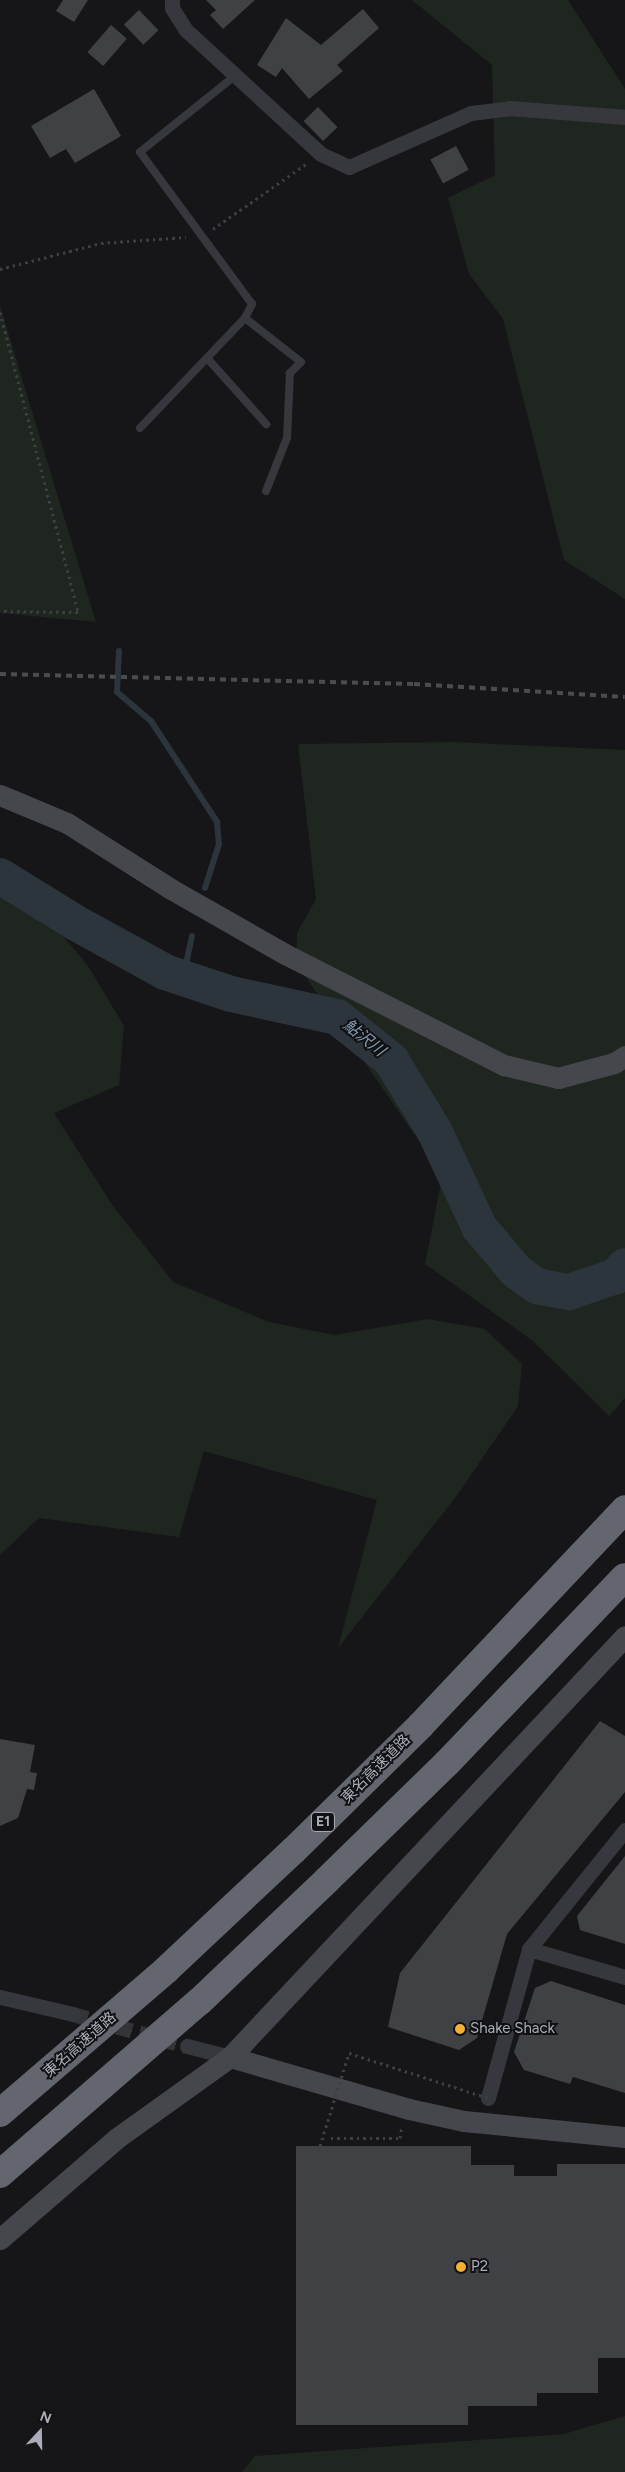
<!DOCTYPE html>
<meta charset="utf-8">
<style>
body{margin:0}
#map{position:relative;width:625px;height:2472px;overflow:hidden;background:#161618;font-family:Figtree,"Noto Sans JP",sans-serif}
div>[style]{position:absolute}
.green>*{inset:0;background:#1e261f}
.stream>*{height:6px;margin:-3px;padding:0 3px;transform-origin:3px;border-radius:3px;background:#2c353c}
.river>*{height:36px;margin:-18px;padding:0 18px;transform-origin:18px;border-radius:18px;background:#2c353c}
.building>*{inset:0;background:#404145;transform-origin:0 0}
.street-tunnel>*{height:15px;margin-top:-7.5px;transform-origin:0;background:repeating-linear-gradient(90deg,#333438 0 15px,transparent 0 23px)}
.path>*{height:3px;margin-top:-1.5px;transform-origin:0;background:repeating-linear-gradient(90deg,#3d3f44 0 2.5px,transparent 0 6.5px)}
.lane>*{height:8px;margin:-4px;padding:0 4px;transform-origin:4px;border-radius:4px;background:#37383d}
.street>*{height:15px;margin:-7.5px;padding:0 7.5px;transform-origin:7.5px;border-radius:7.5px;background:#37383d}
.secondary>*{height:21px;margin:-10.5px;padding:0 10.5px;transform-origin:10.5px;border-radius:10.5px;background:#45474d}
.highway>*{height:28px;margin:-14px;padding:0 14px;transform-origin:14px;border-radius:14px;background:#63666e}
.rail>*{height:4px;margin-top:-2px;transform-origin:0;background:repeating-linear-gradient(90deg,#4a4c52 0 6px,transparent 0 11px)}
.path-bridge>*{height:3px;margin-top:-1.5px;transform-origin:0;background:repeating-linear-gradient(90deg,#3d3f44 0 2.5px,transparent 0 6.5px)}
.dots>*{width:14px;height:14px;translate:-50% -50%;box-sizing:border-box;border:2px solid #111113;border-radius:50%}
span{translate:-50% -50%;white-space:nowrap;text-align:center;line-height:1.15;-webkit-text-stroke:4px #111113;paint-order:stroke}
.shield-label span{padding:1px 4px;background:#111113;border:1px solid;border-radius:4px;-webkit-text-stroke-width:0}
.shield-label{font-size:14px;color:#a8adb8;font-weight:700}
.street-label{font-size:15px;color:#a8adb8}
.poi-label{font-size:15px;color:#a8adb8}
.left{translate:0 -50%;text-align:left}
.water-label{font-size:16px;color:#7f9bb3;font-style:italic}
.north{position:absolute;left:15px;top:2407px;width:50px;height:50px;-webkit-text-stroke:4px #111113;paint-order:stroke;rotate:21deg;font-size:14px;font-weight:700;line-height:20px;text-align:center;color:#a8adb8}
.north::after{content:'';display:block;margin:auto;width:18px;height:22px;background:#a8adb8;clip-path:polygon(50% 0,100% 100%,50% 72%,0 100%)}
</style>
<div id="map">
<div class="green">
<i style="clip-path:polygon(412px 0,568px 0,625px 89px,625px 599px,564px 560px,503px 319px,469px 274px,448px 198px,495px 175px,492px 65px)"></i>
<i style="clip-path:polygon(0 306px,96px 622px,0 613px)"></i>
<i style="clip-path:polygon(452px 742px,625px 750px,625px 1398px,609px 1416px,533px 1341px,425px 1264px,447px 1153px,414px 1134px,296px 963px,297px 933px,316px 899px,298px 744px)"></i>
<i style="clip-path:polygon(0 860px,88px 966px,124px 1026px,119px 1085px,54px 1113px,113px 1206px,173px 1282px,269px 1322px,335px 1335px,428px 1319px,485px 1329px,522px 1364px,518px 1406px,458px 1494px,338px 1648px,377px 1500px,204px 1451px,179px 1537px,39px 1518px,0 1555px)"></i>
<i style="clip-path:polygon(625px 2416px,625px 2472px,242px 2472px,255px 2456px,564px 2434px)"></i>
</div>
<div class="stream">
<i style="left:119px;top:651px;width:41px;rotate:92.8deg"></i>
<i style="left:117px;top:692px;width:45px;rotate:40.5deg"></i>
<i style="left:151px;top:721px;width:121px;rotate:56.8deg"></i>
<i style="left:217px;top:822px;width:22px;rotate:85deg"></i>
<i style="left:219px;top:844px;width:46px;rotate:107.7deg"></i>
<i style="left:183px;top:978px;width:43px;rotate:-77.9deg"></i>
</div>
<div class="river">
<i style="left:0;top:876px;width:89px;rotate:31.7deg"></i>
<i style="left:76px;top:923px;width:102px;rotate:28.8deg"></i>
<i style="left:165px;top:972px;width:70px;rotate:18.4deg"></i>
<i style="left:231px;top:994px;width:108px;rotate:12.2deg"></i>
<i style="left:337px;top:1017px;width:69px;rotate:38.5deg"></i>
<i style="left:391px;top:1060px;width:84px;rotate:58.6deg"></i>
<i style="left:435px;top:1132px;width:105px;rotate:65.1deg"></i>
<i style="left:479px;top:1227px;width:57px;rotate:49.9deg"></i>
<i style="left:516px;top:1271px;width:26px;rotate:36deg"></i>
<i style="left:537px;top:1286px;width:33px;rotate:11deg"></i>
<i style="left:569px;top:1292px;width:50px;rotate:-18.8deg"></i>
<i style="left:616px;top:1276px;width:13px;rotate:-48deg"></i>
</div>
<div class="building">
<i style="clip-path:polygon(63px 0,88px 0,74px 22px,56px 11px)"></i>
<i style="clip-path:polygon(206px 0,255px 0,223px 29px,210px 15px,216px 10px)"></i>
<i style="clip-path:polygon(363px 9px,379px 28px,337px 65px,343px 71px,309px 99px,282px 68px,276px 77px,257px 65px,286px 18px,321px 45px)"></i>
<i style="left:139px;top:10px;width:28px;height:21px;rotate:46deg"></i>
<i style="left:111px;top:25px;width:21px;height:36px;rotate:41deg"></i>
<i style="clip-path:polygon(94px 89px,121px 136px,75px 163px,66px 149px,50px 158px,31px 126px)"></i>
<i style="left:318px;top:107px;width:28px;height:20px;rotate:46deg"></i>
<i style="left:456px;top:146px;width:27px;height:29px;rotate:62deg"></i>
<i style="clip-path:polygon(600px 1721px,625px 1736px,625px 1792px,507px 1934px,477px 2038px,459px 2050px,388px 2027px,400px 1973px)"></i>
<i style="clip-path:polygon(0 1739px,35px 1745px,30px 1772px,37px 1773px,34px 1790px,27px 1789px,18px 1818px,0 1826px)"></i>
<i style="clip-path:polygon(625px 1856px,625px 1944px,580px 1930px,577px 1916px)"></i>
<i style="clip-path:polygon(551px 1981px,625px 2005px,625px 2093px,573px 2077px,570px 2084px,524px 2070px,514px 2052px,535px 1988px)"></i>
<i style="clip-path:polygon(296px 2146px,471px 2146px,471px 2165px,514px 2165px,514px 2176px,557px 2176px,557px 2164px,625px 2164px,625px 2358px,598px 2358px,598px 2393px,537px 2393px,537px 2406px,468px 2406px,468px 2425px,296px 2425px)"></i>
</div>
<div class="street-tunnel">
<i style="left:73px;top:2014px;width:118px;rotate:15.7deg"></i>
</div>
<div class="path">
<i style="left:213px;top:229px;width:113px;rotate:-35deg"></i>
<i style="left:0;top:269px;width:104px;rotate:-14.4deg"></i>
<i style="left:101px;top:243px;width:85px;rotate:-4deg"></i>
<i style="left:0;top:312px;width:310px;rotate:75.4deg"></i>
<i style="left:78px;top:612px;width:78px;rotate:-179.3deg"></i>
<i style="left:331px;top:2138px;width:69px"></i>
<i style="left:400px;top:2138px;width:12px;rotate:-81deg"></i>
</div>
<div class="lane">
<i style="left:245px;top:318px;width:71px;rotate:38.2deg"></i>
<i style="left:301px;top:362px;width:16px;rotate:135deg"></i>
<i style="left:290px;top:373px;width:65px;rotate:92.6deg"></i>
<i style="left:287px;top:438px;width:57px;rotate:111.6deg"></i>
<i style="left:207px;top:358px;width:89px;rotate:48.2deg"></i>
<i style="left:140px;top:428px;width:152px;rotate:-46.3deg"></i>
<i style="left:245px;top:318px;width:16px;rotate:-63deg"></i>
<i style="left:252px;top:304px;width:189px;rotate:-126.4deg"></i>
<i style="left:140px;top:152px;width:122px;rotate:-38.7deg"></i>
</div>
<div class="street">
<i style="left:172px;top:0;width:8px;rotate:90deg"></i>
<i style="left:172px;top:8px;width:26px;rotate:58deg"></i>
<i style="left:186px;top:30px;width:183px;rotate:42.6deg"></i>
<i style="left:321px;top:154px;width:31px;rotate:25deg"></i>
<i style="left:349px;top:167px;width:133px;rotate:-23.9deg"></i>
<i style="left:471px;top:113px;width:38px;rotate:-7deg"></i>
<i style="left:509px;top:108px;width:116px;rotate:4.4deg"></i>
<i style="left:529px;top:1949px;width:100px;rotate:16.3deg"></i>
<i style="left:0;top:1997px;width:75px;rotate:13.1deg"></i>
<i style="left:187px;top:2046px;width:44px;rotate:14.3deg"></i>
<i style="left:488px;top:2098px;width:155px;rotate:-74.6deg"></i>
<i style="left:529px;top:1949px;width:153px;rotate:-51.1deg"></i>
</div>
<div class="secondary">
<i style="left:0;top:795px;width:73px;rotate:22.7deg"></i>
<i style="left:67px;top:823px;width:123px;rotate:32.4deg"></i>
<i style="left:171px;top:889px;width:131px;rotate:29.7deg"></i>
<i style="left:285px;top:954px;width:246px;rotate:26.9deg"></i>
<i style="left:504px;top:1065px;width:56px;rotate:13.5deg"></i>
<i style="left:558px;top:1078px;width:58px;rotate:-15deg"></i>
<i style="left:614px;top:1063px;width:13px;rotate:-32deg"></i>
<i style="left:230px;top:2057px;width:186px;rotate:16.2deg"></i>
<i style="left:409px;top:2109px;width:56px;rotate:12.3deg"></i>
<i style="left:464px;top:2121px;width:162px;rotate:5.7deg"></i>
<i style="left:0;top:2239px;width:155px;rotate:-40.8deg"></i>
<i style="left:117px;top:2138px;width:139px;rotate:-35.6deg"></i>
<i style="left:230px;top:2057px;width:577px;rotate:-46.82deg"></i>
</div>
<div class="highway">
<i style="left:0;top:2113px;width:219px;rotate:-40.7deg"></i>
<i style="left:166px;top:1970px;width:175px;rotate:-43.2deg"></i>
<i style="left:294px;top:1850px;width:178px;rotate:-44.5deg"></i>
<i style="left:421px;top:1725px;width:297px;rotate:-46.6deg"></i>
<i style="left:0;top:2174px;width:264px;rotate:-40.9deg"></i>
<i style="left:200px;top:2001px;width:175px;rotate:-43.6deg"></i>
<i style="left:327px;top:1880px;width:168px;rotate:-44.3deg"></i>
<i style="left:447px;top:1763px;width:257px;rotate:-46.3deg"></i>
</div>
<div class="rail">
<i style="left:0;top:674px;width:414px;rotate:1.4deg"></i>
<i style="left:414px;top:684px;width:211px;rotate:3.5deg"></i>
</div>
<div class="path-bridge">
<i style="left:320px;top:2146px;width:97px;rotate:-72.7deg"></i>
<i style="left:349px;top:2053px;width:146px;rotate:17.9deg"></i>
</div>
<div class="dots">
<i style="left:460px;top:2029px;background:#f2b134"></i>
<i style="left:461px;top:2267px;background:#f2b134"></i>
</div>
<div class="shield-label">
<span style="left:323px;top:1822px">E1</span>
</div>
<div class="street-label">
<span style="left:376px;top:1769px;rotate:-45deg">東名高速道路</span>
<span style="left:80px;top:2045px;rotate:-41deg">東名高速道路</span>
</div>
<div class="poi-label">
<span class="left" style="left:470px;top:2029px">Shake Shack</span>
<span class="left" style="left:471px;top:2267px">P2</span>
</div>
<div class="water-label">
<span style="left:364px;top:1038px;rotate:39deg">鮎沢川</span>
</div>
<div class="north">N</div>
</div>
